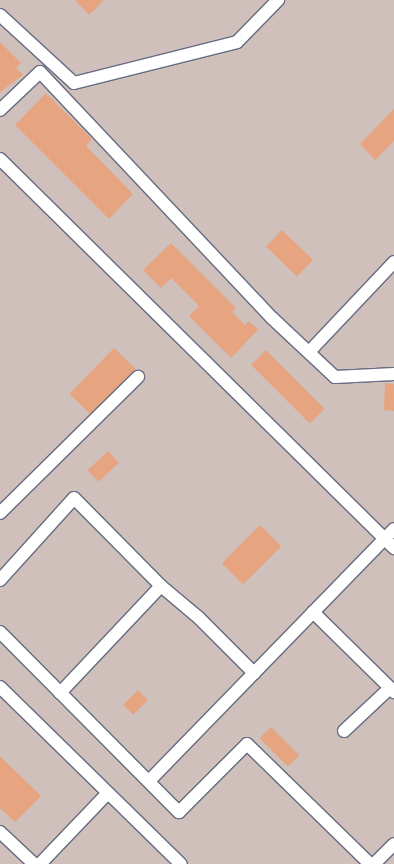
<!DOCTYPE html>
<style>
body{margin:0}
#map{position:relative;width:394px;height:864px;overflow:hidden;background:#f3ddc2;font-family:Sriracha,sans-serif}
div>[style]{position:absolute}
.industrial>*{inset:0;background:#cfc0bb;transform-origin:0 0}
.building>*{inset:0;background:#e6a481;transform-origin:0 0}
.roads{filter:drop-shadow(1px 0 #676c81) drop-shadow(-1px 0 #676c81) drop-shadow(0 1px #676c81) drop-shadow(0 -1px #676c81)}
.minor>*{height:12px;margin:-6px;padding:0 6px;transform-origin:6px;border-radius:6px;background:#fff}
span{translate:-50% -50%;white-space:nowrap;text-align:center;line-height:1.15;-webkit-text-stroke:4.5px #f6f6f2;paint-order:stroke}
</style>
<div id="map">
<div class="industrial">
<i style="left:0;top:0;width:394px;height:864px"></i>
</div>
<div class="building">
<i style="clip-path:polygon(75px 0,104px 0,89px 15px)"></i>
<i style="clip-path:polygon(0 42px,21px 63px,16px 68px,23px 75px,0 92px)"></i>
<i style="clip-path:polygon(46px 93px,92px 139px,86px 146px,133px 194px,109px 219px,15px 125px)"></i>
<i style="clip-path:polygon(394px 109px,394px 141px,375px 160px,360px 144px)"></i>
<i style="left:282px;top:230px;width:43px;height:23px;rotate:44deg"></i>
<i style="clip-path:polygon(171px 243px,236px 308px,232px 312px,245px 325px,249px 321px,258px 330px,231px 358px,189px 316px,199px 306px,171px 278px,161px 288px,143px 270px)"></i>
<i style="left:114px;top:348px;width:30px;height:64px;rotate:44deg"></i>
<i style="left:266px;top:350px;width:83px;height:21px;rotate:45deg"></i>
<i style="clip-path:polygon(385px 383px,394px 384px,394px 411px,384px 410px)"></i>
<i style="left:108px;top:451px;width:16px;height:28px;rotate:47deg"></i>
<i style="left:260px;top:525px;width:30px;height:54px;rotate:45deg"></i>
<i style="left:138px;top:690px;width:14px;height:21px;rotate:45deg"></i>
<i style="left:271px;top:727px;width:40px;height:16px;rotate:45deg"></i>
<i style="clip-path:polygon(0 756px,41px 796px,15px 822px,0 808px)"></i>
</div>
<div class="roads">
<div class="minor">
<i style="left:0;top:15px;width:100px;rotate:42.6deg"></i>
<i style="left:74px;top:83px;width:168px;rotate:-14.1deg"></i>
<i style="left:237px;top:42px;width:59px;rotate:-45.7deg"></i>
<i style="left:0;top:110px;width:55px;rotate:-43.5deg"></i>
<i style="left:40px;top:72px;width:338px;rotate:46.7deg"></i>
<i style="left:272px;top:318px;width:86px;rotate:43.1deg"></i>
<i style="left:335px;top:377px;width:59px;rotate:-2.9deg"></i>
<i style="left:0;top:159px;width:554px;rotate:44.63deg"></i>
<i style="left:309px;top:352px;width:124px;rotate:-46.6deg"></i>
<i style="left:0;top:513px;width:194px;rotate:-44.6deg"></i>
<i style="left:0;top:580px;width:110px;rotate:-47.9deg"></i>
<i style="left:74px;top:498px;width:124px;rotate:45.3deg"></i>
<i style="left:161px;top:586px;width:50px;rotate:40.1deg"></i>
<i style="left:199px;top:618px;width:78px;rotate:45deg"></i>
<i style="left:313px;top:612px;width:108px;rotate:44.6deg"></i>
<i style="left:0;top:632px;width:254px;rotate:45.2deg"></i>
<i style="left:179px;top:812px;width:96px;rotate:-45deg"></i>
<i style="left:247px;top:744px;width:172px;rotate:44.3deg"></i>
<i style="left:0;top:687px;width:253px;rotate:44.4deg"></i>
<i style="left:60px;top:693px;width:147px;rotate:-46.7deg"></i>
<i style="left:344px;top:731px;width:63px;rotate:-43.1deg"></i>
<i style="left:390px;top:688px;width:6px;rotate:45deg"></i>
<i style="left:149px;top:781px;width:351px;rotate:-45.8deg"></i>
<i style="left:0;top:832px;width:47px;rotate:43.3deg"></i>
<i style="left:40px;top:864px;width:97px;rotate:-46.3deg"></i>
<i style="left:374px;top:864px;width:28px;rotate:-45deg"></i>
</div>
</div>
</div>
